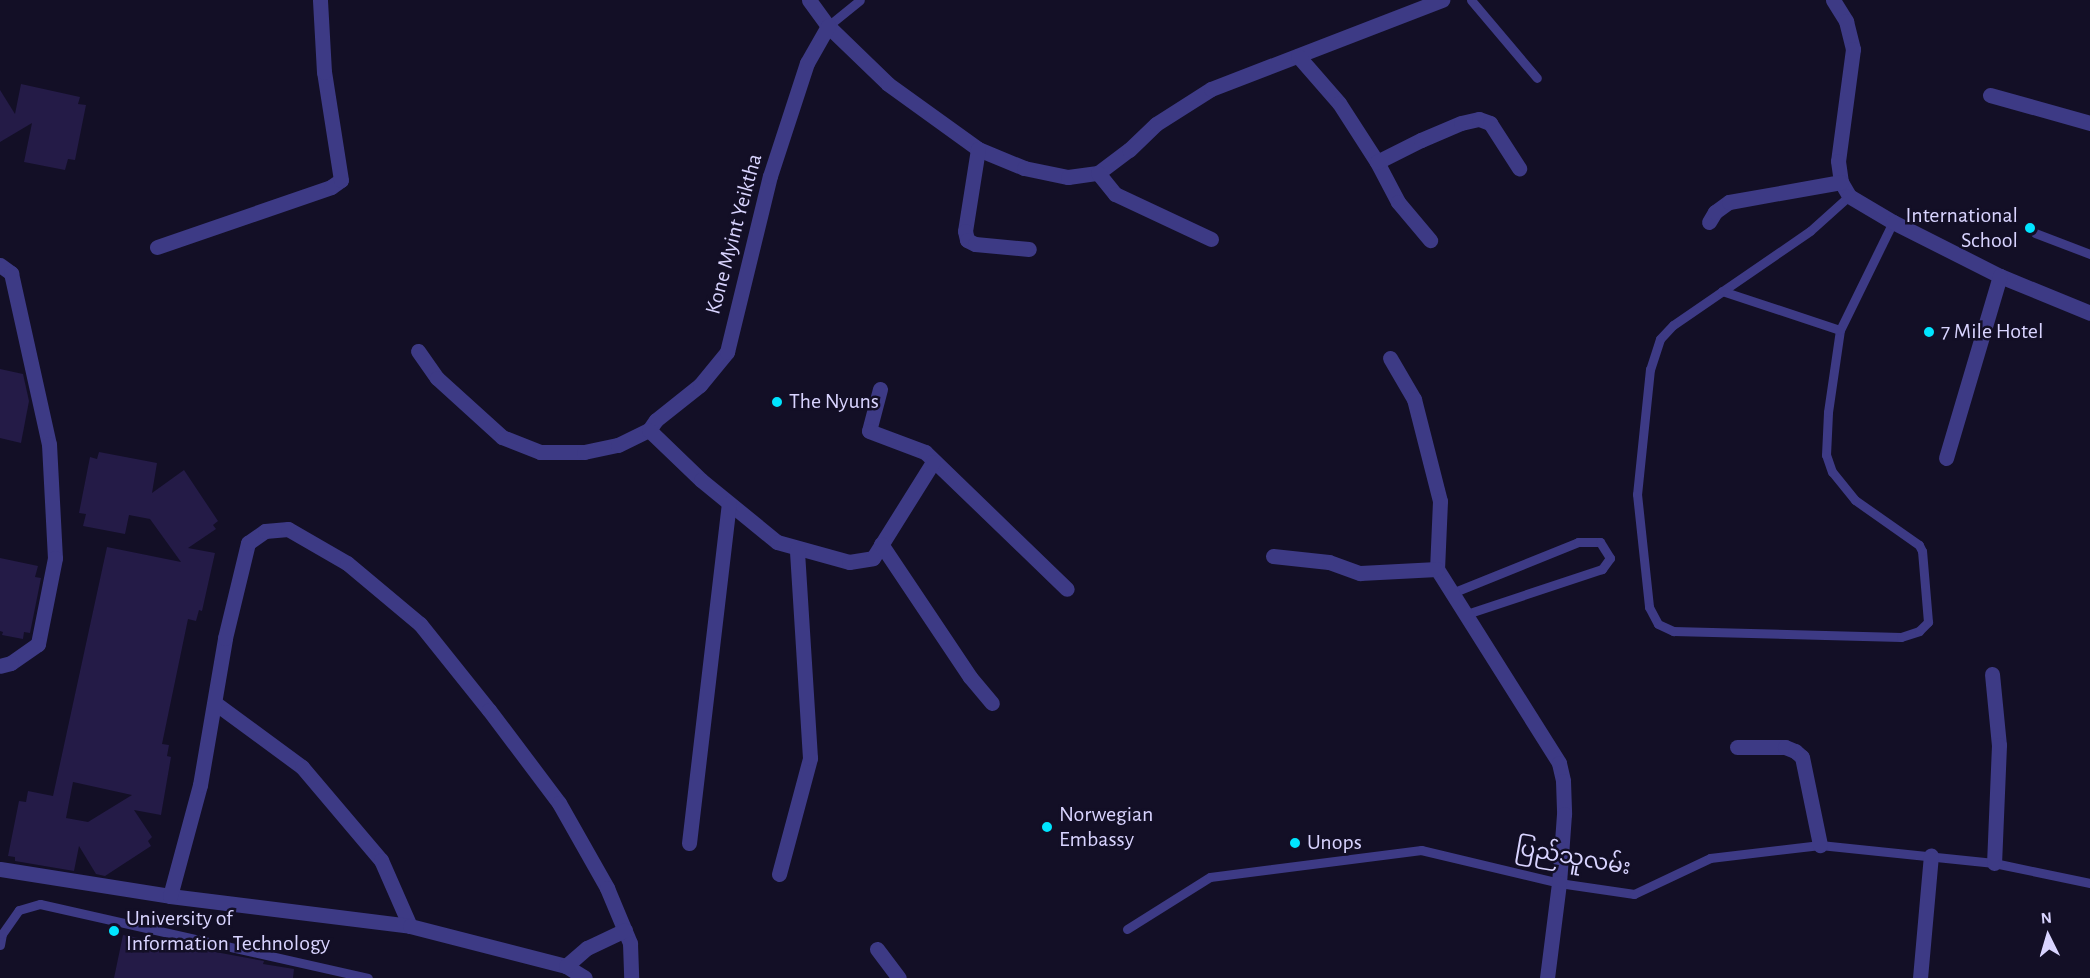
<!DOCTYPE html>
<meta charset="utf-8">
<style>
body{margin:0}
#map{position:relative;width:2090px;height:978px;overflow:hidden;background:#130f26;font-family:"Alegreya Sans","Noto Sans Myanmar",sans-serif}
div>[style]{position:absolute}
.building>*{inset:0;background:#241b47}
.service>*{height:9px;margin:-4.5px;padding:0 4.5px;transform-origin:4.5px;border-radius:4.5px;background:#3d3a85}
.minor>*{height:15px;margin:-7.5px;padding:0 7.5px;transform-origin:7.5px;border-radius:7.5px;background:#3d3a85}
.dots>*{width:16px;height:16px;translate:-50% -50%;box-sizing:border-box;border:3px solid #130f26;border-radius:50%}
span{translate:-50% -50%;white-space:nowrap;text-align:center;line-height:1.15;-webkit-text-stroke:5px #130f26;paint-order:stroke}
.poi-label{font-size:22px;color:#d9d4ff}
.right{translate:-100% -50%;text-align:right}
.left{translate:0 -50%;text-align:left}
.street-label{font-size:22px;color:#d9d4ff}
.north{position:absolute;left:2018px;top:906px;width:60px;height:60px;-webkit-text-stroke:4px #130f26;paint-order:stroke;rotate:355deg;font-size:16px;font-weight:700;line-height:24px;text-align:center;color:#d9d4ff}
.north::after{content:'';display:block;margin:auto;width:21px;height:27px;background:#d9d4ff;clip-path:polygon(50% 0,100% 100%,50% 72%,0 100%)}
</style>
<div id="map">
<div class="building">
<i style="clip-path:polygon(21px 84px,80px 97px,78px 104px,86px 105px,75px 160px,68px 159px,65px 170px,24px 162px,32px 123px,0 142px,0 90px,15px 114px)"></i>
<i style="clip-path:polygon(0 369px,23px 374px,29px 401px,21px 443px,0 438px)"></i>
<i style="clip-path:polygon(evenodd,99px 452px,157px 463px,152px 493px,184px 470px,218px 521px,213px 525px,216px 529px,188px 548px,215px 553px,202px 611px,199px 610px,196px 621px,188px 619px,162px 744px,169px 745px,167px 756px,171px 757px,161px 815px,134px 810px,152px 837px,148px 841px,151px 846px,105px 876px,96px 874px,79px 846px,74px 871px,15px 861px,15px 857px,8px 856px,19px 801px,26px 802px,28px 791px,53px 796px,107px 547px,181px 562px,150px 519px,129px 515px,125px 534px,83px 526px,86px 514px,79px 513px,90px 457px,97px 459px,99px 452px,73px 782px,132px 795px,88px 822px,66px 818px,73px 782px)"></i>
<i style="clip-path:polygon(0 558px,38px 566px,35px 577px,41px 578px,30px 633px,24px 632px,23px 639px,2px 635px,3px 632px,0 631px)"></i>
<i style="clip-path:polygon(123px 935px,264px 961px,263px 964px,294px 969px,293px 978px,114px 978px)"></i>
</div>
<div class="service">
<i style="left:1471px;top:0;width:102px;rotate:49.8deg"></i>
<i style="left:828px;top:26px;width:41px;rotate:-39.1deg"></i>
<i style="left:1849px;top:196px;width:52px;rotate:138.1deg"></i>
<i style="left:1810px;top:231px;width:166px;rotate:145.5deg"></i>
<i style="left:1673px;top:325px;width:19px;rotate:133deg"></i>
<i style="left:1660px;top:339px;width:32px;rotate:108deg"></i>
<i style="left:1650px;top:369px;width:126px;rotate:95.9deg"></i>
<i style="left:1637px;top:494px;width:114px;rotate:83.9deg"></i>
<i style="left:1649px;top:607px;width:19px;rotate:62deg"></i>
<i style="left:1658px;top:624px;width:17px;rotate:25deg"></i>
<i style="left:1673px;top:631px;width:228px;rotate:1.5deg"></i>
<i style="left:1901px;top:637px;width:19px;rotate:-18deg"></i>
<i style="left:1919px;top:631px;width:13px;rotate:-45deg"></i>
<i style="left:1928px;top:622px;width:71px;rotate:-94.8deg"></i>
<i style="left:1922px;top:551px;width:7px;rotate:-117deg"></i>
<i style="left:1919px;top:545px;width:78px;rotate:-144.9deg"></i>
<i style="left:1855px;top:500px;width:36px;rotate:-129deg"></i>
<i style="left:1832px;top:472px;width:18px;rotate:-109deg"></i>
<i style="left:1826px;top:455px;width:43px;rotate:-87.3deg"></i>
<i style="left:1828px;top:412px;width:83px;rotate:-81.7deg"></i>
<i style="left:1840px;top:330px;width:120px;rotate:-63.9deg"></i>
<i style="left:2035px;top:233px;width:59px;rotate:20.9deg"></i>
<i style="left:1722px;top:291px;width:124px;rotate:18.3deg"></i>
<i style="left:1452px;top:593px;width:136px;rotate:-22deg"></i>
<i style="left:1578px;top:542px;width:22px"></i>
<i style="left:1600px;top:542px;width:19px;rotate:58deg"></i>
<i style="left:1610px;top:558px;width:14px;rotate:126deg"></i>
<i style="left:1602px;top:569px;width:145px;rotate:161.6deg"></i>
<i style="left:1127px;top:929px;width:98px;rotate:-32.1deg"></i>
<i style="left:1210px;top:877px;width:213px;rotate:-7.3deg"></i>
<i style="left:1421px;top:850px;width:142px;rotate:13.4deg"></i>
<i style="left:1559px;top:883px;width:76px;rotate:8.3deg"></i>
<i style="left:1634px;top:894px;width:84px;rotate:-25.3deg"></i>
<i style="left:1710px;top:858px;width:111px;rotate:-6.7deg"></i>
<i style="left:1820px;top:845px;width:175px;rotate:5.9deg"></i>
<i style="left:1994px;top:863px;width:98px;rotate:11.8deg"></i>
<i style="left:0;top:945px;width:11px;rotate:-80deg"></i>
<i style="left:2px;top:934px;width:29px;rotate:-55deg"></i>
<i style="left:19px;top:910px;width:22px;rotate:-16deg"></i>
<i style="left:40px;top:904px;width:336px;rotate:12.7deg"></i>
</div>
<div class="minor">
<i style="left:809px;top:0;width:32px;rotate:54deg"></i>
<i style="left:828px;top:26px;width:83px;rotate:44deg"></i>
<i style="left:888px;top:84px;width:111px;rotate:35.8deg"></i>
<i style="left:978px;top:149px;width:50px;rotate:22.4deg"></i>
<i style="left:1024px;top:168px;width:45px;rotate:11.6deg"></i>
<i style="left:1068px;top:177px;width:30px;rotate:-8deg"></i>
<i style="left:1098px;top:173px;width:39px;rotate:-37deg"></i>
<i style="left:1129px;top:150px;width:37px;rotate:-44deg"></i>
<i style="left:1156px;top:124px;width:65px;rotate:-32.5deg"></i>
<i style="left:1211px;top:89px;width:248px;rotate:-21.1deg"></i>
<i style="left:1833px;top:0;width:25px;rotate:58deg"></i>
<i style="left:1846px;top:21px;width:29px;rotate:76deg"></i>
<i style="left:1853px;top:49px;width:113px;rotate:97.6deg"></i>
<i style="left:1838px;top:161px;width:21px;rotate:82deg"></i>
<i style="left:1841px;top:182px;width:16px;rotate:60deg"></i>
<i style="left:1849px;top:196px;width:51px;rotate:30.6deg"></i>
<i style="left:1893px;top:222px;width:120px;rotate:26.8deg"></i>
<i style="left:2000px;top:276px;width:97px;rotate:22.3deg"></i>
<i style="left:1298px;top:56px;width:62px;rotate:48.9deg"></i>
<i style="left:1339px;top:103px;width:70px;rotate:57.2deg"></i>
<i style="left:1377px;top:162px;width:45px;rotate:62.3deg"></i>
<i style="left:1398px;top:202px;width:50px;rotate:49.9deg"></i>
<i style="left:1990px;top:95px;width:104px;rotate:15.6deg"></i>
<i style="left:978px;top:149px;width:83px;rotate:99deg"></i>
<i style="left:965px;top:231px;width:9px;rotate:77deg"></i>
<i style="left:967px;top:240px;width:9px;rotate:27deg"></i>
<i style="left:975px;top:244px;width:54px;rotate:5.3deg"></i>
<i style="left:1377px;top:162px;width:49px;rotate:-26.6deg"></i>
<i style="left:1421px;top:140px;width:43px;rotate:-23deg"></i>
<i style="left:1461px;top:123px;width:18px;rotate:-13deg"></i>
<i style="left:1479px;top:119px;width:12px;rotate:20deg"></i>
<i style="left:1490px;top:123px;width:54px;rotate:57.2deg"></i>
<i style="left:1098px;top:173px;width:27px;rotate:51deg"></i>
<i style="left:1115px;top:194px;width:106px;rotate:25.1deg"></i>
<i style="left:1709px;top:222px;width:12px;rotate:-59deg"></i>
<i style="left:1715px;top:212px;width:17px;rotate:-36deg"></i>
<i style="left:1729px;top:202px;width:114px;rotate:-10.1deg"></i>
<i style="left:157px;top:247px;width:184px;rotate:-19deg"></i>
<i style="left:331px;top:187px;width:12px;rotate:-35deg"></i>
<i style="left:341px;top:180px;width:109px;rotate:-98.9deg"></i>
<i style="left:324px;top:72px;width:72px;rotate:-93.2deg"></i>
<i style="left:0;top:265px;width:14px;rotate:36deg"></i>
<i style="left:11px;top:273px;width:175px;rotate:77.5deg"></i>
<i style="left:49px;top:444px;width:114px;rotate:87deg"></i>
<i style="left:55px;top:558px;width:88px;rotate:101.2deg"></i>
<i style="left:38px;top:644px;width:33px;rotate:145deg"></i>
<i style="left:11px;top:663px;width:11px;rotate:165deg"></i>
<i style="left:418px;top:351px;width:33px;rotate:55deg"></i>
<i style="left:437px;top:378px;width:88px;rotate:42.2deg"></i>
<i style="left:502px;top:437px;width:41px;rotate:21.5deg"></i>
<i style="left:540px;top:452px;width:44px"></i>
<i style="left:584px;top:452px;width:35px;rotate:-12deg"></i>
<i style="left:618px;top:445px;width:34px;rotate:-26deg"></i>
<i style="left:649px;top:430px;width:12px;rotate:-55deg"></i>
<i style="left:656px;top:420px;width:56px;rotate:-38.5deg"></i>
<i style="left:700px;top:385px;width:43px;rotate:-50.7deg"></i>
<i style="left:727px;top:352px;width:181px;rotate:-76.3deg"></i>
<i style="left:770px;top:176px;width:119px;rotate:-71.9deg"></i>
<i style="left:807px;top:63px;width:43px;rotate:-60.4deg"></i>
<i style="left:1390px;top:358px;width:48px;rotate:59.7deg"></i>
<i style="left:1414px;top:399px;width:105px;rotate:75.7deg"></i>
<i style="left:1440px;top:501px;width:68px;rotate:92.5deg"></i>
<i style="left:1437px;top:569px;width:229px;rotate:57.8deg"></i>
<i style="left:1559px;top:763px;width:18px;rotate:77deg"></i>
<i style="left:1563px;top:781px;width:33px;rotate:88deg"></i>
<i style="left:1564px;top:814px;width:69px;rotate:94.1deg"></i>
<i style="left:1559px;top:883px;width:96px;rotate:97.2deg"></i>
<i style="left:880px;top:389px;width:43px;rotate:104.7deg"></i>
<i style="left:869px;top:431px;width:60px;rotate:20.6deg"></i>
<i style="left:925px;top:452px;width:197px;rotate:44deg"></i>
<i style="left:649px;top:430px;width:72px;rotate:43.9deg"></i>
<i style="left:701px;top:480px;width:98px;rotate:39.2deg"></i>
<i style="left:777px;top:542px;width:75px;rotate:15.5deg"></i>
<i style="left:849px;top:562px;width:24px;rotate:-9deg"></i>
<i style="left:873px;top:558px;width:113px;rotate:-58deg"></i>
<i style="left:1946px;top:458px;width:190px;rotate:-73.5deg"></i>
<i style="left:881px;top:544px;width:160px;rotate:56.2deg"></i>
<i style="left:970px;top:677px;width:34px;rotate:50deg"></i>
<i style="left:1273px;top:556px;width:56px;rotate:6.1deg"></i>
<i style="left:1329px;top:562px;width:33px;rotate:20deg"></i>
<i style="left:1360px;top:573px;width:77px;rotate:-3deg"></i>
<i style="left:1992px;top:674px;width:71px;rotate:84.4deg"></i>
<i style="left:1999px;top:745px;width:118px;rotate:92.4deg"></i>
<i style="left:215px;top:703px;width:108px;rotate:36.3deg"></i>
<i style="left:302px;top:767px;width:122px;rotate:49.7deg"></i>
<i style="left:381px;top:860px;width:72px;rotate:66.3deg"></i>
<i style="left:1737px;top:747px;width:48px"></i>
<i style="left:1785px;top:747px;width:11px;rotate:22deg"></i>
<i style="left:1795px;top:751px;width:9px;rotate:41deg"></i>
<i style="left:1802px;top:757px;width:90px;rotate:78.4deg"></i>
<i style="left:689px;top:843px;width:342px;rotate:-83.3deg"></i>
<i style="left:0;top:869px;width:172px;rotate:9deg"></i>
<i style="left:170px;top:896px;width:242px;rotate:7.1deg"></i>
<i style="left:410px;top:926px;width:161px;rotate:14.4deg"></i>
<i style="left:566px;top:966px;width:22px;rotate:32deg"></i>
<i style="left:779px;top:874px;width:120px;rotate:-75deg"></i>
<i style="left:810px;top:758px;width:209px;rotate:-93.6deg"></i>
<i style="left:170px;top:896px;width:115px;rotate:-74.9deg"></i>
<i style="left:200px;top:785px;width:149px;rotate:-80.3deg"></i>
<i style="left:225px;top:638px;width:98px;rotate:-76.4deg"></i>
<i style="left:248px;top:543px;width:21px;rotate:-35deg"></i>
<i style="left:265px;top:531px;width:23px;rotate:-5deg"></i>
<i style="left:288px;top:529px;width:68px;rotate:30deg"></i>
<i style="left:347px;top:563px;width:95px;rotate:39.9deg"></i>
<i style="left:420px;top:624px;width:110px;rotate:51.3deg"></i>
<i style="left:489px;top:710px;width:116px;rotate:53deg"></i>
<i style="left:559px;top:803px;width:98px;rotate:60.5deg"></i>
<i style="left:607px;top:888px;width:60px;rotate:67.3deg"></i>
<i style="left:630px;top:943px;width:35px;rotate:88deg"></i>
<i style="left:877px;top:949px;width:36px;rotate:53deg"></i>
<i style="left:566px;top:966px;width:28px;rotate:-41deg"></i>
<i style="left:587px;top:948px;width:42px;rotate:-25.3deg"></i>
<i style="left:1920px;top:978px;width:123px;rotate:-84.9deg"></i>
</div>
<div class="dots">
<i style="left:2030px;top:228px;background:#00e5ff"></i>
<i style="left:1929px;top:332px;background:#00e5ff"></i>
<i style="left:777px;top:402px;background:#00e5ff"></i>
<i style="left:1047px;top:827px;background:#00e5ff"></i>
<i style="left:1295px;top:843px;background:#00e5ff"></i>
<i style="left:114px;top:931px;background:#00e5ff"></i>
</div>
<div class="poi-label">
<span class="right" style="left:2018px;top:228px">International<br>School</span>
<span class="left" style="left:1941px;top:332px">7 Mile Hotel</span>
<span class="left" style="left:789px;top:402px">The Nyuns</span>
<span class="left" style="left:1059px;top:827px">Norwegian<br>Embassy</span>
<span class="left" style="left:1307px;top:843px">Unops</span>
<span class="left" style="left:126px;top:931px">University of<br>Information Technology</span>
</div>
<div class="street-label">
<span style="left:734px;top:234px;rotate:-75deg">Kone Myint Yeiktha</span>
<span style="left:1573px;top:858px;rotate:10deg">ပြည်သူလမ်း</span>
</div>
<div class="north">N</div>
</div>
